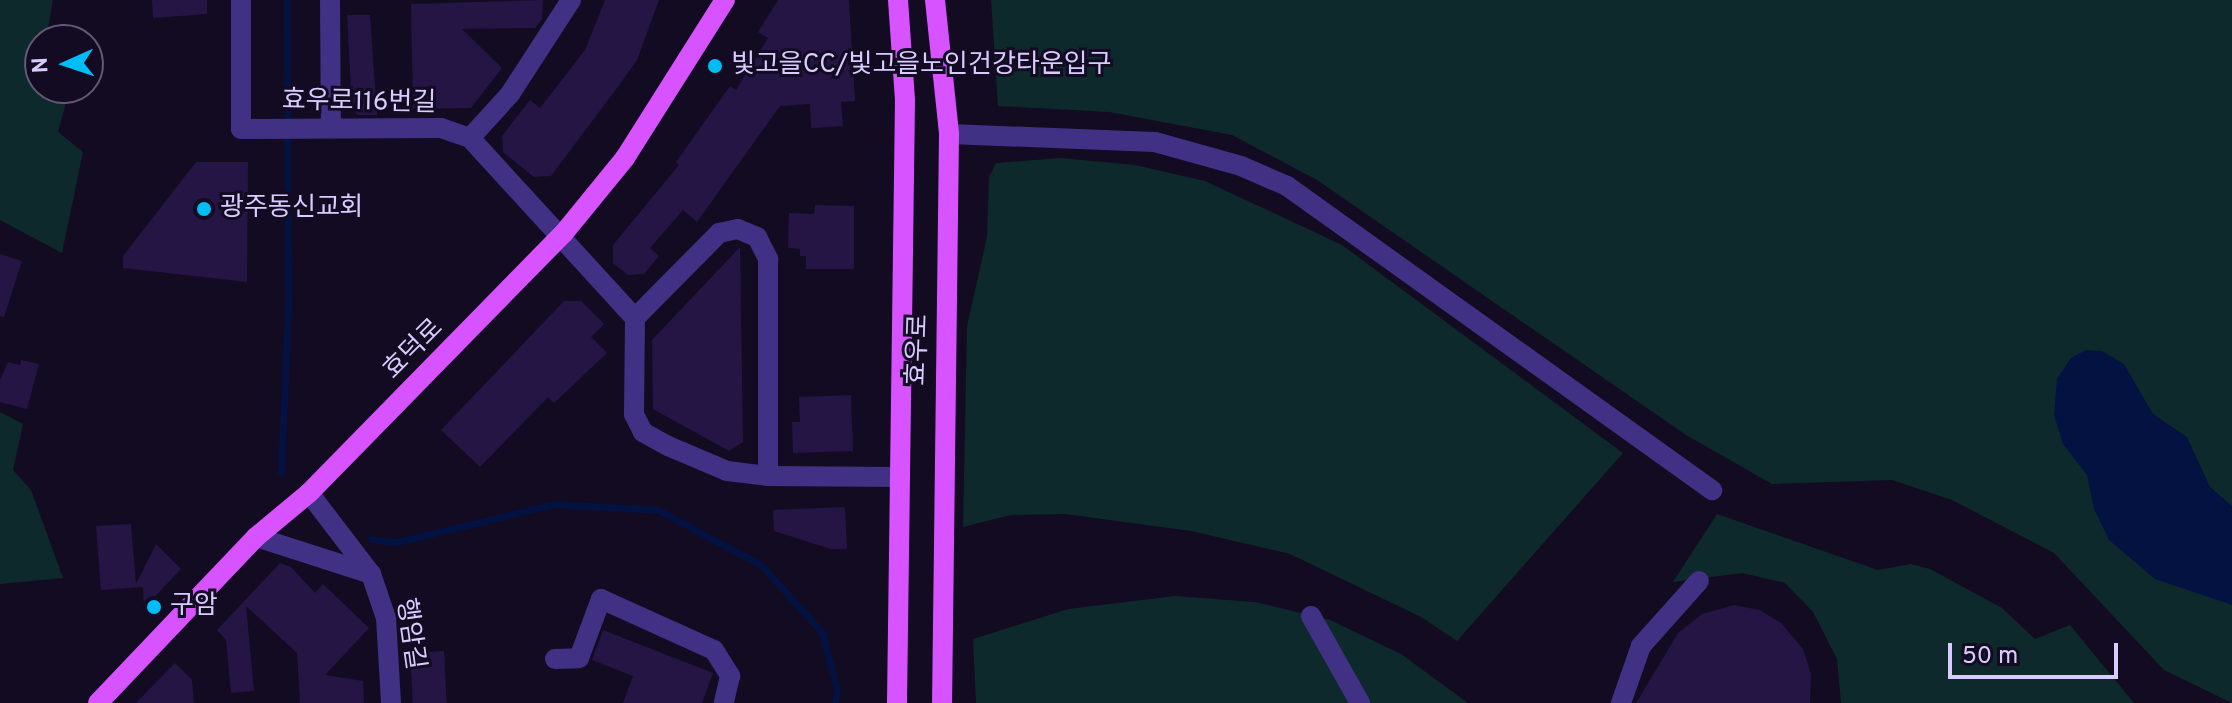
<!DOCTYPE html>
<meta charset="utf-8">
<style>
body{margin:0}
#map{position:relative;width:2232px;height:703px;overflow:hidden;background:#120b22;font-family:Overpass,"Noto Sans KR",sans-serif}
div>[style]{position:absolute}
.green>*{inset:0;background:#0d292c}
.water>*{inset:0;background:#041241}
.stream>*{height:7px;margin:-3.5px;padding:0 3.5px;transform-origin:3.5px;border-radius:3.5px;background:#041241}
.building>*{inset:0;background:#251544;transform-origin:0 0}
.minor>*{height:20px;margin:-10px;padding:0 10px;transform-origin:10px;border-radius:10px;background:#403185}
.major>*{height:20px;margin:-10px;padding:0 10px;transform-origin:10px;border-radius:10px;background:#d653ff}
.dots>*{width:22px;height:22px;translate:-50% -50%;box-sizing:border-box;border:4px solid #120b22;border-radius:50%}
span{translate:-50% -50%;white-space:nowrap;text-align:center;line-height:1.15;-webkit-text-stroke:6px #120b22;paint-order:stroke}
.poi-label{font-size:26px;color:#d8ccff}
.left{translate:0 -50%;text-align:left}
.street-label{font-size:26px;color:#d8ccff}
.north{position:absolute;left:24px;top:24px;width:80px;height:80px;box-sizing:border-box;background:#120b22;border:2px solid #61587a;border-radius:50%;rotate:267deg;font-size:22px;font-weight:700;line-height:32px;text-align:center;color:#d8ccff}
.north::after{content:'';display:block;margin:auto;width:28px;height:36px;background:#00bcf7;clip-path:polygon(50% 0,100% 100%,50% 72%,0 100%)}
.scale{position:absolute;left:1948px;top:643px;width:170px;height:36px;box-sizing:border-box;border:4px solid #d8ccff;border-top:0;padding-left:10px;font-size:24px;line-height:28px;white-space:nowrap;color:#d8ccff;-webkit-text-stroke:6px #120b22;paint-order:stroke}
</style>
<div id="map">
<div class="green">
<i style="clip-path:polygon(0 0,53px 0,46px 40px,40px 40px,40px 88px,70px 88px,58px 132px,83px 152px,62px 253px,0 220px)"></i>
<i style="clip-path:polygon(991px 0,2232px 0,2232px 703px,2164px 670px,2054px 553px,1952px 500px,1892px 480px,1772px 484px,1686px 435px,1317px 180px,1232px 135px,1109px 112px,998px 106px)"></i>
<i style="clip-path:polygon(1061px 158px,1135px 165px,1205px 181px,1342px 245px,1623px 453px,1457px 641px,1421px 617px,1290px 554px,1191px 531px,1065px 514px,1011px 515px,963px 527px,967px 326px,987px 237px,989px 177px,996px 163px)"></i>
<i style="clip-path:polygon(0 412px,23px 424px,13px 470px,31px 490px,63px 578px,0 584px)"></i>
<i style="clip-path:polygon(1717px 514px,1878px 570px,1911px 564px,1930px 569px,2002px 608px,2035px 639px,2070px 625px,2134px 703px,1841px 703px,1837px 659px,1813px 612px,1785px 583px,1742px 573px,1673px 582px)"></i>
<i style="clip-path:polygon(1175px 596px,1255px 602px,1330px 620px,1401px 654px,1468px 703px,976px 703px,973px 639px,1068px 609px)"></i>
</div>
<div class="water">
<i style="clip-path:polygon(2086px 350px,2102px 351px,2124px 364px,2153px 414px,2187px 437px,2210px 487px,2232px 506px,2232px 605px,2155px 579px,2109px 540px,2094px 509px,2087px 475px,2063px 444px,2054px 415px,2057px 379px,2071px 358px)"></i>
</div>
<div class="stream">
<i style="left:281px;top:472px;width:163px;rotate:-87.5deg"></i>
<i style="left:288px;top:309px;width:309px;rotate:-90.2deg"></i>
<i style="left:371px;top:539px;width:26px;rotate:7deg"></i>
<i style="left:397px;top:542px;width:162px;rotate:-13.6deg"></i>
<i style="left:554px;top:504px;width:104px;rotate:3.3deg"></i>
<i style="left:658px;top:510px;width:117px;rotate:28.1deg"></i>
<i style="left:761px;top:565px;width:91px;rotate:47.7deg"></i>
<i style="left:822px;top:632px;width:60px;rotate:75.5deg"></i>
<i style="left:837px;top:690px;width:13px;rotate:99deg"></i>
</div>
<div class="building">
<i style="clip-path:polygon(152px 0,207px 0,207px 14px,153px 18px)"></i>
<i style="clip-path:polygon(543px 0,542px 19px,535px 28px,462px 29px,502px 68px,471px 108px,413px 109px,411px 4px)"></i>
<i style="clip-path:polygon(605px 0,659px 0,637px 60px,620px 84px,551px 176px,534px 177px,503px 152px,502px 136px,530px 100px,540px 108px,585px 50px)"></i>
<i style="clip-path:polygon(778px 0,849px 0,855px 101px,841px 102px,843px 126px,811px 128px,810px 104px,780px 106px,697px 222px,683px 210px,650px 248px,659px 256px,644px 274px,628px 275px,613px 263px,613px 245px,679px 165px,676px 162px,730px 86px,736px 90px,768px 38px,758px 32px)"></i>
<i style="clip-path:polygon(347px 15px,370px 15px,377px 115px,358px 115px,352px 109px)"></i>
<i style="clip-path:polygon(196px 162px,248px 162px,247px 282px,123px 268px,123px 256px)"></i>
<i style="clip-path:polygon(815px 205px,854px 206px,854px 269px,806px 269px,806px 256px,800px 256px,800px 249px,788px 248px,789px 213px,814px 214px)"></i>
<i style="clip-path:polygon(740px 247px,743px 442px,729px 451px,653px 409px,652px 340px)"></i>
<i style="clip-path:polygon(0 254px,22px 261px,4px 317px,0 316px)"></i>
<i style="clip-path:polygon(564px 301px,581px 301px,604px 324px,591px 337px,607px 353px,554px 403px,548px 397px,480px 467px,441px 430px)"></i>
<i style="clip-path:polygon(21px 360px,39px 364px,27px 409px,0 402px,0 380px,8px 362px,20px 365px)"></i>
<i style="clip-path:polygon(851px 395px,853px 451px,793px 453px,792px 422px,800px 422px,799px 397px)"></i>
<i style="clip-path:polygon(845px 507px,847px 549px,831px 549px,774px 531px,773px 510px)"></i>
<i style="clip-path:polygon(131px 524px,136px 584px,156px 544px,181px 569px,144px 608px,143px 587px,101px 590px,96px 526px)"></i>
<i style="clip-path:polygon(280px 563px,291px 567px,315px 593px,323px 584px,369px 628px,325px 675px,363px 681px,364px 703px,300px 703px,297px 653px,246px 606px,254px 691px,231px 693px,226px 640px,217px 630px)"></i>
<i style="clip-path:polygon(1734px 605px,1760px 610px,1781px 623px,1803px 649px,1811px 674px,1810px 703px,1636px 703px,1678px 633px,1702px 614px)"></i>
<i style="clip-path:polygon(603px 630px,713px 673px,702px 703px,623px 703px,633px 676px,592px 660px)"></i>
<i style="left:444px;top:651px;width:52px;height:34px;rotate:87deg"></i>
<i style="clip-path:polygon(175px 663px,192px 680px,194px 703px,136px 703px)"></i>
</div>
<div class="minor">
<i style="left:241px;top:0;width:129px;rotate:90deg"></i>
<i style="left:241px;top:129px;width:200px;rotate:-0.3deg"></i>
<i style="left:441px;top:128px;width:31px;rotate:19deg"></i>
<i style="left:470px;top:138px;width:244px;rotate:47.5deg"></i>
<i style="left:330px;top:0;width:128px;rotate:89.6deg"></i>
<i style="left:949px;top:134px;width:206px;rotate:2.2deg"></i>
<i style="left:1155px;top:142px;width:89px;rotate:15.6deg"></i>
<i style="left:1241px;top:166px;width:50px;rotate:23.5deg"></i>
<i style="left:1287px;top:186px;width:523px;rotate:35.58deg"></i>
<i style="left:470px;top:138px;width:59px;rotate:-47.7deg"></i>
<i style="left:510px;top:94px;width:112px;rotate:-57deg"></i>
<i style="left:738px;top:229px;width:21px;rotate:23deg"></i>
<i style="left:757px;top:237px;width:25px;rotate:63deg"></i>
<i style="left:768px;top:259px;width:217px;rotate:90deg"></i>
<i style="left:768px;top:476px;width:41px;rotate:-173deg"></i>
<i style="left:727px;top:471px;width:64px;rotate:-157deg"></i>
<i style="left:668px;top:446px;width:29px;rotate:-151deg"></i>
<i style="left:643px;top:432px;width:20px;rotate:-117deg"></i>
<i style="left:634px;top:414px;width:96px;rotate:-89.4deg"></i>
<i style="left:635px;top:318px;width:120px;rotate:-45.3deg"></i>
<i style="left:719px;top:233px;width:19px;rotate:-12deg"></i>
<i style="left:768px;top:476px;width:130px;rotate:0.4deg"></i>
<i style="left:309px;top:493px;width:102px;rotate:52.6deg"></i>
<i style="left:371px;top:574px;width:46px;rotate:71.2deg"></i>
<i style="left:386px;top:618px;width:85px;rotate:86.6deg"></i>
<i style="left:256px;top:537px;width:121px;rotate:17.8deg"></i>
<i style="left:1311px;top:616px;width:100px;rotate:60.6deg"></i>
<i style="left:555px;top:659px;width:24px;rotate:-2deg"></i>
<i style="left:579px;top:658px;width:63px;rotate:-69.6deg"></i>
<i style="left:601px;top:599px;width:124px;rotate:24.3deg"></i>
<i style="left:714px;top:650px;width:31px;rotate:58deg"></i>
<i style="left:730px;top:676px;width:28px;rotate:103deg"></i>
<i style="left:1621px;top:703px;width:60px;rotate:-70.7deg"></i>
<i style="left:1641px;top:646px;width:87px;rotate:-48.3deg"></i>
</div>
<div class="major">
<i style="left:935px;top:0;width:135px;rotate:84deg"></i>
<i style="left:949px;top:134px;width:569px;rotate:90.7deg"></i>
<i style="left:98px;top:703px;width:229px;rotate:-46.4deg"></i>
<i style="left:256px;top:537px;width:69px;rotate:-39.7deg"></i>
<i style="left:309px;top:493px;width:363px;rotate:-45.6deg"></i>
<i style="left:563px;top:234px;width:98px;rotate:-50.8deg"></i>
<i style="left:625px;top:158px;width:187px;rotate:-57.7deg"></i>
<i style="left:897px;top:703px;width:603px;rotate:-89.24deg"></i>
<i style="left:905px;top:100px;width:100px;rotate:-94deg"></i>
</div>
<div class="dots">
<i style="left:715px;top:66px;background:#00bcf7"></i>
<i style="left:204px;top:209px;background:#00bcf7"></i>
<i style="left:154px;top:607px;background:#00bcf7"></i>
</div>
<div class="poi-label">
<span class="left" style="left:731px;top:66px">빛고을CC/빛고을노인건강타운입구</span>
<span class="left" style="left:220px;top:209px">광주동신교회</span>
<span class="left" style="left:170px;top:607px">구암</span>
</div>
<div class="street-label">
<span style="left:359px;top:103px;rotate:1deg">효우로116번길</span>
<span style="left:414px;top:350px;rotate:-45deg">효덕로</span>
<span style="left:919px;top:350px;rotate:-88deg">효우로</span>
<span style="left:409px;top:634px;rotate:82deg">행암길</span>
</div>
<div class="north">N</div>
<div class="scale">50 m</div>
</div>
